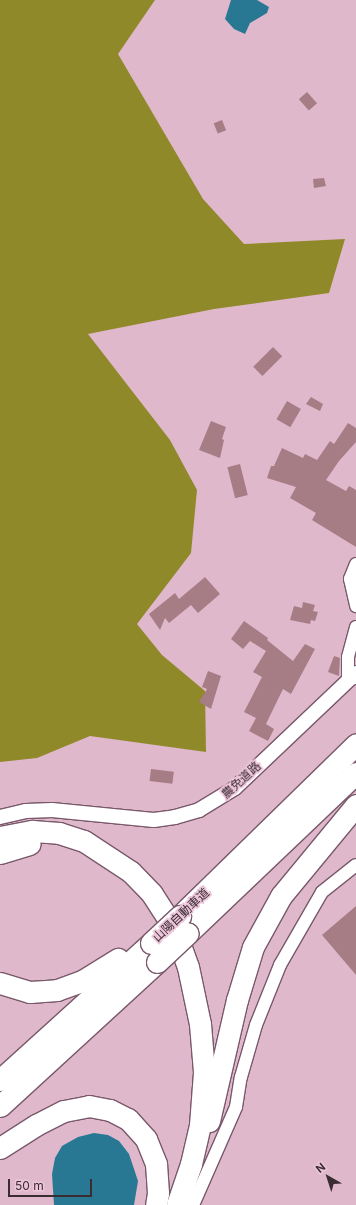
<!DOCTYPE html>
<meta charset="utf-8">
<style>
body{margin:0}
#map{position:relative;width:356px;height:1205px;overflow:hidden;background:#dfb8cc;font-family:Inter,"Noto Sans JP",sans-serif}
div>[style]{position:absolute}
.forest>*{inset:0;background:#8f892a}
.water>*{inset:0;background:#297893}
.building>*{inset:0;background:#a67d85;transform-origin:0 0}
.roads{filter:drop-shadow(1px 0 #79586a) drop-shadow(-1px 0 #79586a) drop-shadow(0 1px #79586a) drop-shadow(0 -1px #79586a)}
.minor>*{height:12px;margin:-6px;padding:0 6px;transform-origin:6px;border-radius:6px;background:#fff}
.tertiary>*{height:14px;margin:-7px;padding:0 7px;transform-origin:7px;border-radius:7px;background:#fff}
.motorway>*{height:21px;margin:-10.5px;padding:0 10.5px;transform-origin:10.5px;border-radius:10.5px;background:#fff}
.bridges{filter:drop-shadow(1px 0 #79586a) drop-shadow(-1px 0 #79586a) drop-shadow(0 1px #79586a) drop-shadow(0 -1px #79586a)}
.motorway-bridge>*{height:21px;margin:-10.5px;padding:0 10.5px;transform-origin:10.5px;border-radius:10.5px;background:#fff}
span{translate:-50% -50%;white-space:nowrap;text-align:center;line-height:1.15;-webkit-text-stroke:3.5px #ecc5d9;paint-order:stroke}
.street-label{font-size:12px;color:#3b2c34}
.north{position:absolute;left:308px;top:1157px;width:40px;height:40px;-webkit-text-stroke:3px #ecc5d9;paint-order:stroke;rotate:321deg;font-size:11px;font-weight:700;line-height:16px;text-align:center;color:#3b2c34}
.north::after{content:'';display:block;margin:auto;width:14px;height:18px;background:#3b2c34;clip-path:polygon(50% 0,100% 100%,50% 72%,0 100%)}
.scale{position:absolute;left:8px;top:1179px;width:84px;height:18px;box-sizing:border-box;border:2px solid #3b2c34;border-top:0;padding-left:5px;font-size:12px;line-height:14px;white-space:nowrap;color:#3b2c34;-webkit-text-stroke:3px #ecc5d9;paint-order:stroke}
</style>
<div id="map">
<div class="forest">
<i style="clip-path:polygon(0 0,155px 0,118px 54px,203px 199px,244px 244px,345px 239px,329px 293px,214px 309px,88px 334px,170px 440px,197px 490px,191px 553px,137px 624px,162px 655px,205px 691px,206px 752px,90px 736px,37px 758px,0 762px)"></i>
</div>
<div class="water">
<i style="clip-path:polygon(231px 0,257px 0,269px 7px,267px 13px,250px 23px,245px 34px,234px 29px,225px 19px)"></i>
<i style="clip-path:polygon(94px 1133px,108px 1135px,119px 1141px,129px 1154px,138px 1181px,134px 1205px,54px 1205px,52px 1174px,55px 1158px,62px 1146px,78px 1137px)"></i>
</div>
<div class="building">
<i style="left:307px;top:92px;width:15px;height:11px;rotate:48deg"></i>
<i style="left:222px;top:120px;width:11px;height:9px;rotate:68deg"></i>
<i style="clip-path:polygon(324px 178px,326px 186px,314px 188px,313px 179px)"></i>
<i style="left:273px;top:347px;width:13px;height:28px;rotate:45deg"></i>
<i style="clip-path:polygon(311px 397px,323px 404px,320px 411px,306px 404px)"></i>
<i style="left:287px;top:401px;width:16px;height:21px;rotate:30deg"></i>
<i style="clip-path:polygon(211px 421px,226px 427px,222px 439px,224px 440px,220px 458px,199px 450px)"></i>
<i style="clip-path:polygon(348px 423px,356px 428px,356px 442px,339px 461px,326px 480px,346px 491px,349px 486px,356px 490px,356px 547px,312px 520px,316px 513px,290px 498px,296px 487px,267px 478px,271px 466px,274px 466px,282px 448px,303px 458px,305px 454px,317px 460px,330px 441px,334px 444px)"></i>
<i style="left:240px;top:464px;width:32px;height:13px;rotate:76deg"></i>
<i style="clip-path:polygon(205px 577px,220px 594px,198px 613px,191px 605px,169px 623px,165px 618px,160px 630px,149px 614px,175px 593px,179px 599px)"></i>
<i style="clip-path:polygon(303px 602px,315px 605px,313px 611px,318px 612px,315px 621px,311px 620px,310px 624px,290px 620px,294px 606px,302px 608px)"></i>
<i style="clip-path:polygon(244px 621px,268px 638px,267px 640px,293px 661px,305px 644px,315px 649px,291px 694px,283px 689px,266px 724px,274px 729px,268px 741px,249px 731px,256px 718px,244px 712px,262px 677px,253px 672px,266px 651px,250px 641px,243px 649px,231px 639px)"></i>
<i style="clip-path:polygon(334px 656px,340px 658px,339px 676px,328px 672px)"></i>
<i style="clip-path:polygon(208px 671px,221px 676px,211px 709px,199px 702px,207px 689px,202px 687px)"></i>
<i style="left:151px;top:769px;width:23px;height:12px;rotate:7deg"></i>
<i style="clip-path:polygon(356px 906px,356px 975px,322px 935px)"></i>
</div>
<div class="roads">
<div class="minor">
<i style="left:356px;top:564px;width:16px;rotate:112deg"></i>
<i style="left:350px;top:579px;width:28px;rotate:77deg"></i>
<i style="left:355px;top:678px;width:7px;rotate:172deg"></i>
<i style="left:348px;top:679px;width:22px;rotate:-90deg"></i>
<i style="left:348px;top:657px;width:31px;rotate:-75deg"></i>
<i style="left:193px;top:1205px;width:107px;rotate:-66.3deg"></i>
<i style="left:236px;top:1107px;width:30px;rotate:-81deg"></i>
<i style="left:241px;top:1077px;width:54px;rotate:-73.9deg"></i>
<i style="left:256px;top:1025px;width:65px;rotate:-68.2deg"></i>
<i style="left:280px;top:965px;width:84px;rotate:-60.1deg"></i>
<i style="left:322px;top:892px;width:43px;rotate:-38.5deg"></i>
</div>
<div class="tertiary">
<i style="left:0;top:817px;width:27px;rotate:-13deg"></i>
<i style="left:26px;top:811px;width:26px;rotate:-2deg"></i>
<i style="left:52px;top:810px;width:102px;rotate:5.6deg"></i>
<i style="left:154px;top:820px;width:21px;rotate:-8deg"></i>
<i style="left:175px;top:817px;width:25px;rotate:-16deg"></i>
<i style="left:199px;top:810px;width:42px;rotate:-31.4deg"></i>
<i style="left:235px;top:788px;width:167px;rotate:-43.5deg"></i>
</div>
<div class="motorway">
<i style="left:0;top:837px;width:33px;rotate:-11deg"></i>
<i style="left:32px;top:831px;width:27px;rotate:4deg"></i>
<i style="left:59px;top:833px;width:26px;rotate:18deg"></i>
<i style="left:84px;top:841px;width:56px;rotate:33.4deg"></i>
<i style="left:131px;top:872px;width:30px;rotate:46deg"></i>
<i style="left:152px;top:894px;width:40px;rotate:57.1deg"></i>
<i style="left:174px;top:928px;width:41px;rotate:70.3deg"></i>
<i style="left:188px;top:967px;width:58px;rotate:78.1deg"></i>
<i style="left:200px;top:1024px;width:48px;rotate:85.2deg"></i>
<i style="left:204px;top:1072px;width:53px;rotate:94.3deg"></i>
<i style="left:200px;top:1125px;width:40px;rotate:103deg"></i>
<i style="left:191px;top:1164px;width:43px;rotate:108.9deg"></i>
<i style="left:0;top:853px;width:31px;rotate:-17deg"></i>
<i style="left:180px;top:916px;width:246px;rotate:-44.3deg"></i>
<i style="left:188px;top:933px;width:232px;rotate:-43.6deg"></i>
<i style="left:0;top:983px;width:31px;rotate:17deg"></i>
<i style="left:30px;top:992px;width:27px;rotate:-4deg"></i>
<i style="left:57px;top:990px;width:29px;rotate:-20deg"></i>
<i style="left:84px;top:980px;width:40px;rotate:-32deg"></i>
<i style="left:0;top:1080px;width:204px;rotate:-42.2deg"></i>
<i style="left:0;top:1106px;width:213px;rotate:-42.5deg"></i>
<i style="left:209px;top:1121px;width:124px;rotate:-77deg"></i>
<i style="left:237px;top:1000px;width:55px;rotate:-73.2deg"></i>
<i style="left:253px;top:947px;width:58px;rotate:-61.2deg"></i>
<i style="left:281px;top:896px;width:118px;rotate:-50.5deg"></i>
<i style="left:0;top:1148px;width:43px;rotate:-32.6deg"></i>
<i style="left:36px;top:1125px;width:31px;rotate:-27deg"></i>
<i style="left:64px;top:1111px;width:25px;rotate:-11deg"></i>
<i style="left:89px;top:1106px;width:21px;rotate:11deg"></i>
<i style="left:110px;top:1110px;width:20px;rotate:27deg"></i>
<i style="left:128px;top:1119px;width:27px;rotate:48deg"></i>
<i style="left:146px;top:1139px;width:27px;rotate:68deg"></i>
<i style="left:156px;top:1164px;width:29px;rotate:86deg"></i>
<i style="left:158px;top:1193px;width:12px;rotate:99deg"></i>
</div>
</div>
<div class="bridges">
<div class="motorway-bridge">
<i style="left:151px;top:943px;width:40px;rotate:-43deg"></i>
<i style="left:157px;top:962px;width:42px;rotate:-43.1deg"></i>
</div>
</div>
<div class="street-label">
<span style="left:241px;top:780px;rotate:-42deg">農免道路</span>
<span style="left:181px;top:915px;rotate:-43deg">山陽自動車道</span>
</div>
<div class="north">N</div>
<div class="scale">50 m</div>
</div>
